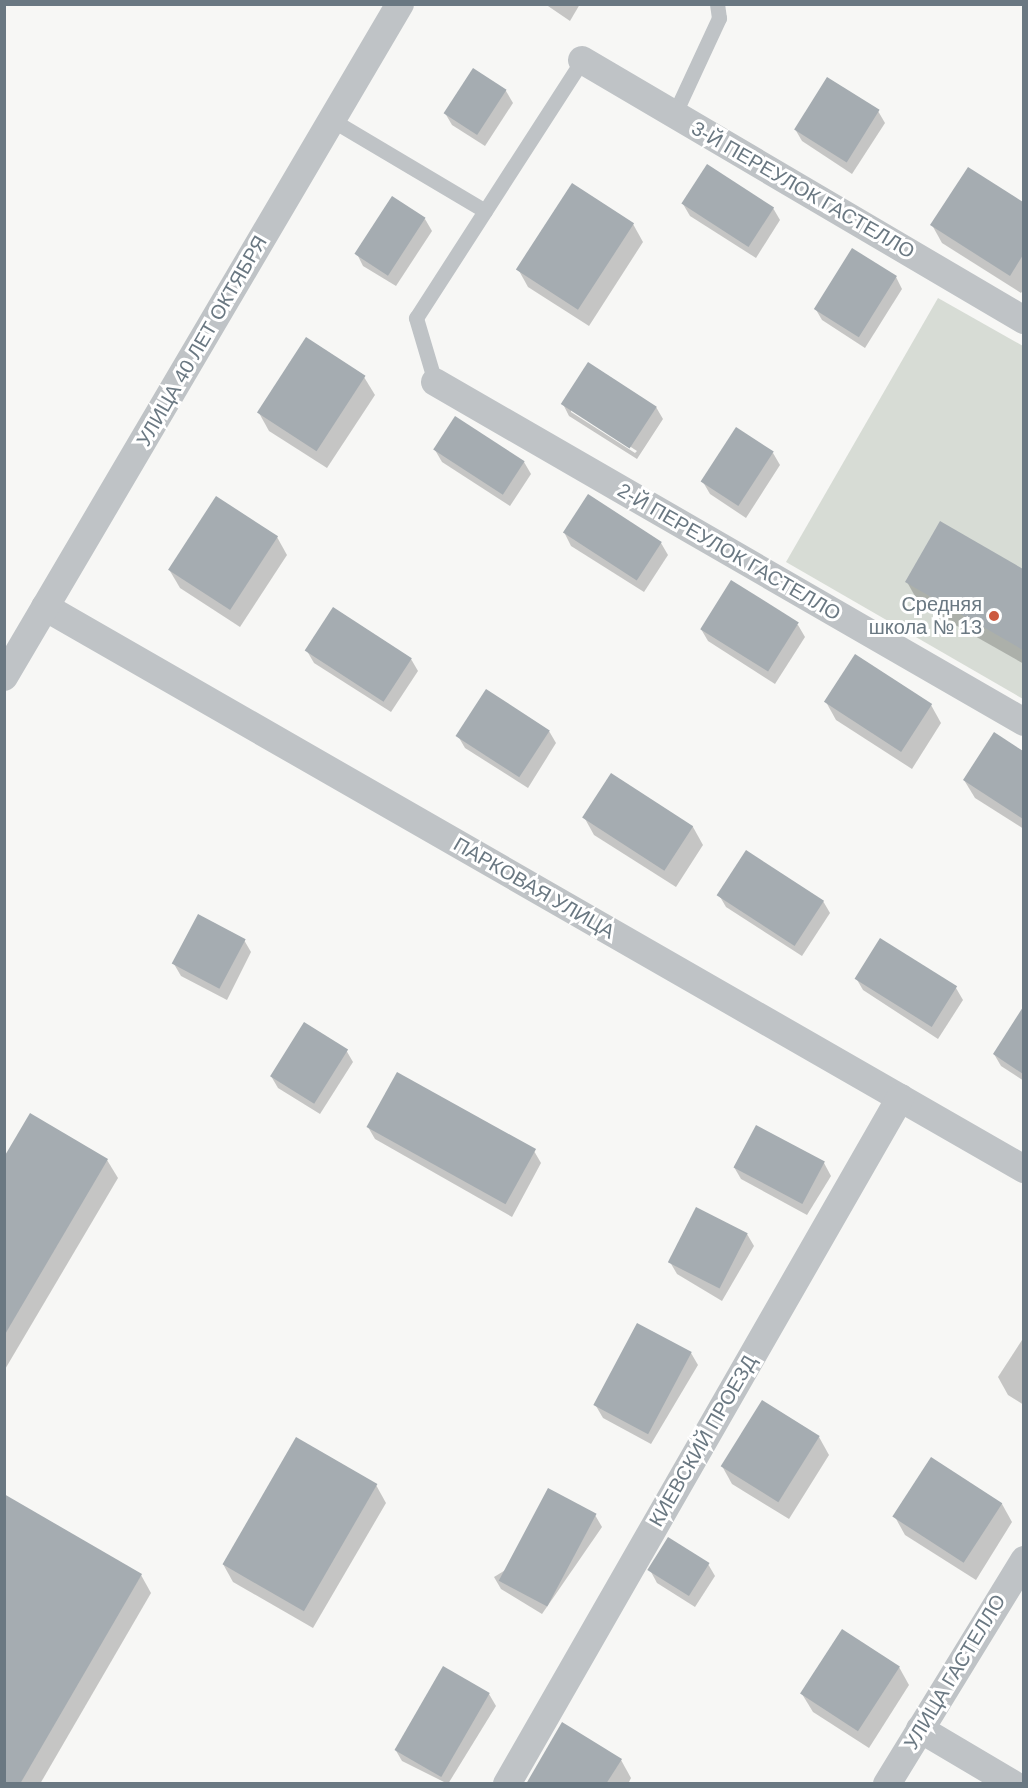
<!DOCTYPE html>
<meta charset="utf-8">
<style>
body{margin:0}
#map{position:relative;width:1028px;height:1788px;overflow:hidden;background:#f7f7f5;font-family:Arial,sans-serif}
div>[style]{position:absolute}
.green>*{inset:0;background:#d7dcd5}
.shadow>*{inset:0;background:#0003}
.building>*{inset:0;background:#a5acb1;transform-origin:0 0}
.lane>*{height:15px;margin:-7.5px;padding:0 7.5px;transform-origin:7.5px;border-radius:7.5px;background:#bfc3c6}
.street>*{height:28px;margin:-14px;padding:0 14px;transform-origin:14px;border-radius:14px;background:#bfc3c6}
.dots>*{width:16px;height:16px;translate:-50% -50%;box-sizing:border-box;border:3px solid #fff;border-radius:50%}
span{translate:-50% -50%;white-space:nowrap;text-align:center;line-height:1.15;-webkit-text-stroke:6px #fff;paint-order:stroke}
.street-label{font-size:20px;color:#6a7882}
.poi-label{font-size:20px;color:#6a7882}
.right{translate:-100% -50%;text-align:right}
.frame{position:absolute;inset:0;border:6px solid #6a7882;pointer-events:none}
</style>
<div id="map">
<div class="green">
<i style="clip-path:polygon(938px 298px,1023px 346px,1023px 699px,786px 562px)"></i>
</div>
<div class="shadow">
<i style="clip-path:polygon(545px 4px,580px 4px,570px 21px)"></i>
<i style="clip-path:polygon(473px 70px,506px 91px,513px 103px,485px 146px,452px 125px,445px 113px)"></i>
<i style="clip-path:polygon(878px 111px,885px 123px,852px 174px,802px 141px,795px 129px)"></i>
<i style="clip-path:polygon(968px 169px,1024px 204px,1024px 289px,1021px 293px,942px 243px,932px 225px)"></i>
<i style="clip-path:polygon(683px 204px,773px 208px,780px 220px,756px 258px,690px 216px)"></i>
<i style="clip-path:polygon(425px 219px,432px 231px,396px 286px,363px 266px,357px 254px)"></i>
<i style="clip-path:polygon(633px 224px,643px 242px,589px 326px,528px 287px,518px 269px)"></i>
<i style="clip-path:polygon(896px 277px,902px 289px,865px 348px,822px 320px,815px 308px)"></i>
<i style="clip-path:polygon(364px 377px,375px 395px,327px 468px,269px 431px,259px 413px)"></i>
<i style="clip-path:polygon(evenodd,563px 404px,656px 407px,663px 419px,637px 459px,569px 416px,563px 404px,571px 408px,637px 451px,635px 453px,571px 412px,571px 408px)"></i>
<i style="clip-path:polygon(435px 450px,524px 462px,531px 474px,510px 506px,442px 462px)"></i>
<i style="clip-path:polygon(773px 453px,780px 465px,746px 518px,710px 494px,703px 482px)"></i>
<i style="clip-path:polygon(941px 523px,1024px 571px,1024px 664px,920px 605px,907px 582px)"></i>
<i style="clip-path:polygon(565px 534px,661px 543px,668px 555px,644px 592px,571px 546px)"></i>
<i style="clip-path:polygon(277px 537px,287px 555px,240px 627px,180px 588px,170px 571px)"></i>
<i style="clip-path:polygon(798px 625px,805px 637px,775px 684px,708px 641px,701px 629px)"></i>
<i style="clip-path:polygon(307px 651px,411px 659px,418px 671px,391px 712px,314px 663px)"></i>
<i style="clip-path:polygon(826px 702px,931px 705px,941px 723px,912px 769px,836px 720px)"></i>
<i style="clip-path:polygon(549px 731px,556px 743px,528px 788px,465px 748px,458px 736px)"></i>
<i style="clip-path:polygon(994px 734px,1024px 752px,1024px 829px,975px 798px,964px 780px)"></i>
<i style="clip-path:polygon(584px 817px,693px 827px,703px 845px,676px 887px,594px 835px)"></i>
<i style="clip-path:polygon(719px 895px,823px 901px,830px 913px,802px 956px,726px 907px)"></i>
<i style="clip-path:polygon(244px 940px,251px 952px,227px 1000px,181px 976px,174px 964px)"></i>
<i style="clip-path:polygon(856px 978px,956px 988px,963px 1000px,938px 1039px,863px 990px)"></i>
<i style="clip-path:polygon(1020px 1015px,1024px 1017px,1024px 1081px,1001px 1066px,994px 1054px)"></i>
<i style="clip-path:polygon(346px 1050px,353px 1062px,320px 1114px,278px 1088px,271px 1076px)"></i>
<i style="clip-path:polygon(368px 1127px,534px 1151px,541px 1163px,512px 1217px,375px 1139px)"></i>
<i style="clip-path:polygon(757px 1127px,824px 1163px,831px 1176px,807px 1215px,741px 1179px,734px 1167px)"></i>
<i style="clip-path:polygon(4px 1160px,107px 1160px,118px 1178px,4px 1371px)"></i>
<i style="clip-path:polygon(747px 1234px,754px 1246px,722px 1301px,677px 1274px,670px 1262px)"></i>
<i style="clip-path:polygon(1024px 1337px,1024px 1405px,1008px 1395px,998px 1377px)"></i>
<i style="clip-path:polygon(691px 1353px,698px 1365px,651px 1444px,603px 1418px,596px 1406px)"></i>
<i style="clip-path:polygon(819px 1437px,829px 1455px,789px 1519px,732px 1484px,722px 1466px)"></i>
<i style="clip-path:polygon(376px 1485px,386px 1503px,313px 1628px,233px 1582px,223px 1564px)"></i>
<i style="clip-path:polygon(1002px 1504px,1012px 1522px,976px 1580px,905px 1535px,895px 1517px)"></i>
<i style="clip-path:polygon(595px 1515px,602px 1527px,542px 1614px,501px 1589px,494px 1577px)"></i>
<i style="clip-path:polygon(708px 1564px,715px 1576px,695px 1607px,657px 1583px,650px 1570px)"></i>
<i style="clip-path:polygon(141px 1575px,151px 1593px,40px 1784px,4px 1784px)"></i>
<i style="clip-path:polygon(899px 1667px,909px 1685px,869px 1748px,813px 1712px,802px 1694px)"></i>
<i style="clip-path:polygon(489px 1694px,496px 1706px,448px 1784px,402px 1761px,395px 1749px)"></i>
<i style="clip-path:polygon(621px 1760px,631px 1778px,628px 1784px,528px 1784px)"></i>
</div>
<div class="building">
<i style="left:473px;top:68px;width:40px;height:54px;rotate:33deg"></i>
<i style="left:827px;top:77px;width:62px;height:62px;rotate:32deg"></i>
<i style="left:707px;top:164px;width:80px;height:47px;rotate:33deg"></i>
<i style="clip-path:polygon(968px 167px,1023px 202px,1023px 255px,1010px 276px,930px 225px)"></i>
<i style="left:572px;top:183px;width:74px;height:103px;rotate:33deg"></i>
<i style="left:392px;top:196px;width:40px;height:69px;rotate:33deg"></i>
<i style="left:852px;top:248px;width:53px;height:72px;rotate:32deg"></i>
<i style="left:306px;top:337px;width:71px;height:90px;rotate:33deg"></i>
<i style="left:588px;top:362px;width:82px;height:50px;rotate:33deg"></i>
<i style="left:455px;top:416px;width:83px;height:40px;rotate:33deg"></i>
<i style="left:736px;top:427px;width:45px;height:65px;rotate:33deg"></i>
<i style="left:588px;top:494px;width:88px;height:46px;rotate:33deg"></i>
<i style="left:216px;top:496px;width:74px;height:88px;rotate:33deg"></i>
<i style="clip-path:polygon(940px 521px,1023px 569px,1023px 650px,905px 582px)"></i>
<i style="left:731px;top:580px;width:80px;height:58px;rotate:32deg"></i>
<i style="left:333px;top:607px;width:94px;height:52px;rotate:33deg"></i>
<i style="left:855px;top:654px;width:92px;height:57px;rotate:33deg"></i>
<i style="left:486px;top:689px;width:76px;height:56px;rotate:33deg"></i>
<i style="clip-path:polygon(994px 732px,1023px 751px,1023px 819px,963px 780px)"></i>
<i style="left:611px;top:773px;width:98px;height:53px;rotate:33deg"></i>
<i style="left:746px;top:850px;width:93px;height:54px;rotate:33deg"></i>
<i style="left:198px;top:914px;width:54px;height:56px;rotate:28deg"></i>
<i style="left:880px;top:938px;width:91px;height:48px;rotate:32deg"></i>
<i style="clip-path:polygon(1023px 1007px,1023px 1074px,993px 1054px)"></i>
<i style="left:304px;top:1022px;width:52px;height:64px;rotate:32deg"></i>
<i style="left:397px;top:1072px;width:159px;height:63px;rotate:29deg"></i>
<i style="clip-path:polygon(30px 1113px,108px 1159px,4px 1336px,4px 1157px)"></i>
<i style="left:756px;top:1125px;width:78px;height:48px;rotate:28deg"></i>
<i style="left:696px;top:1207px;width:58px;height:62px;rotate:27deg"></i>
<i style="left:637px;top:1323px;width:62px;height:93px;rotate:28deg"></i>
<i style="left:762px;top:1400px;width:68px;height:78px;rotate:32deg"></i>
<i style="left:296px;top:1437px;width:94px;height:147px;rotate:30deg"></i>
<i style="left:931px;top:1457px;width:85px;height:71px;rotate:33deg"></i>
<i style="left:548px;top:1488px;width:55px;height:105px;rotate:28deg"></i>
<i style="clip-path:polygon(4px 1494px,142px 1574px,20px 1784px,4px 1784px)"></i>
<i style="left:668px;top:1537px;width:49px;height:39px;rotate:32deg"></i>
<i style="left:842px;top:1629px;width:69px;height:77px;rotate:33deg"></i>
<i style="left:443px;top:1666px;width:54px;height:97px;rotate:30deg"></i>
<i style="clip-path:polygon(562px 1722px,622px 1759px,606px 1784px,526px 1784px)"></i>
</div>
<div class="lane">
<i style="left:674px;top:115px;width:107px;rotate:-65.1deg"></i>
<i style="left:719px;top:18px;width:14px;rotate:-98deg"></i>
<i style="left:332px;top:120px;width:178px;rotate:30.7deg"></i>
<i style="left:435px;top:382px;width:67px;rotate:-106.5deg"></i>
<i style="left:416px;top:318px;width:307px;rotate:-57.2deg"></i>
</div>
<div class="street">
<i style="left:582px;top:60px;width:513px;rotate:30.47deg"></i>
<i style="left:435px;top:382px;width:680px;rotate:30deg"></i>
<i style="left:45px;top:607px;width:1129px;rotate:29.86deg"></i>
<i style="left:4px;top:677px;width:781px;rotate:-59.53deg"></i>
<i style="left:920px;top:1729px;width:108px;rotate:30.6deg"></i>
<i style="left:507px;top:1784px;width:791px;rotate:-60.19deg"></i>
<i style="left:887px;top:1784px;width:263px;rotate:-58.5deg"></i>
</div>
<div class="dots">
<i style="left:994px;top:616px;background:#cc5a40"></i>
</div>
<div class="street-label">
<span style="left:803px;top:190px;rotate:30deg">3-Й ПЕРЕУЛОК ГАСТЕЛЛО</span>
<span style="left:202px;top:341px;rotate:-60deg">УЛИЦА 40 ЛЕТ ОКТЯБРЯ</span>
<span style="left:729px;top:552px;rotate:30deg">2-Й ПЕРЕУЛОК ГАСТЕЛЛО</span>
<span style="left:534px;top:888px;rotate:30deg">ПАРКОВАЯ УЛИЦА</span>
<span style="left:703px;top:1441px;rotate:-60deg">КИЕВСКИЙ ПРОЕЗД</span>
<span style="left:955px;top:1672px;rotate:-59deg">УЛИЦА ГАСТЕЛЛО</span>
</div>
<div class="poi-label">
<span class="right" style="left:982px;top:616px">Средняя<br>школа № 13</span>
</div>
<div class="frame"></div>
</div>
